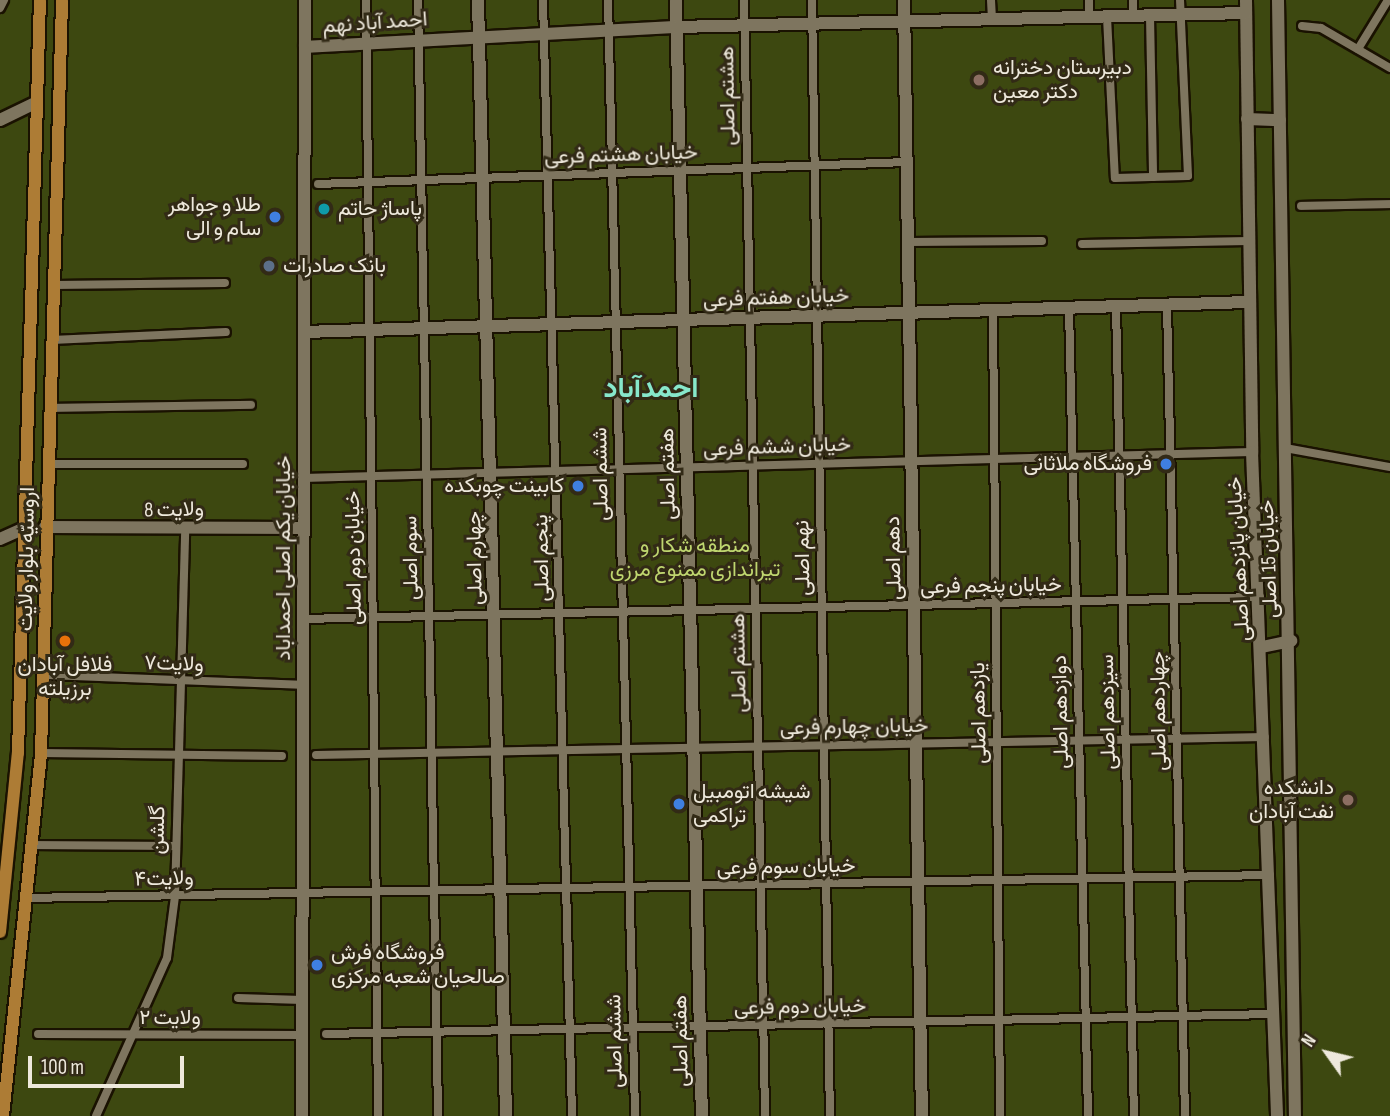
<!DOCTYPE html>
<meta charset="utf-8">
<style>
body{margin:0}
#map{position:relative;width:1390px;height:1116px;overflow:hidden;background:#322a16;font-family:"Sofia Sans Condensed",Vazirmatn,sans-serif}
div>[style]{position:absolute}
.green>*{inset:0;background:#3d4810;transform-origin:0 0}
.roads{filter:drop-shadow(2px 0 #1a1201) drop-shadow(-2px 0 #1a1201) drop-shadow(0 2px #1a1201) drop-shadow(0 -2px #1a1201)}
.street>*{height:8px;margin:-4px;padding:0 4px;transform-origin:4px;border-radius:4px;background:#7e755f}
.secondary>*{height:12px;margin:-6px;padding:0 6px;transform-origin:6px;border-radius:6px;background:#7e755f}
.primary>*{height:12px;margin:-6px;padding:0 6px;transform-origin:6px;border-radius:6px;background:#ad7c35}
.dots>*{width:19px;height:19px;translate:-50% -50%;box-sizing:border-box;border:4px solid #322a16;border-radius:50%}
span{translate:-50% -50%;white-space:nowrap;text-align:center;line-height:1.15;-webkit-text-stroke:6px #322a16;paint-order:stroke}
.street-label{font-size:21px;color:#eee9dc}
.poi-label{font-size:21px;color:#eee9dc}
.left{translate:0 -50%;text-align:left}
.right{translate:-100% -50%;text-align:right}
.park-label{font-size:21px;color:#bfd66f}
.district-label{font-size:28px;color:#87e7cb;font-weight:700}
.north{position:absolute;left:1292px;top:1018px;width:70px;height:70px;-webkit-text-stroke:5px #322a16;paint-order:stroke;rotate:304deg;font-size:19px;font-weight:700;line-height:28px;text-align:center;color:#eee9dc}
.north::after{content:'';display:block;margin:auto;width:24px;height:32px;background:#eee9dc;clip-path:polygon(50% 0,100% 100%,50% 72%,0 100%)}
.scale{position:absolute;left:28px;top:1056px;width:156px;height:32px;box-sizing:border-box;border:4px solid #eee9dc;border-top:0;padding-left:9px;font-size:21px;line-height:24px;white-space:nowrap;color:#eee9dc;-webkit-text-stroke:5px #322a16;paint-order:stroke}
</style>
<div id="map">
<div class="green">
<i style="left:0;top:0;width:1390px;height:1116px"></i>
</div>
<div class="roads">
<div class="street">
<i style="left:366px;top:0;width:1116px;rotate:89.38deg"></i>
<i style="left:418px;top:0;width:1116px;rotate:88.97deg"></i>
<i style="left:543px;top:0;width:1116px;rotate:88.51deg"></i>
<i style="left:608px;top:0;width:1116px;rotate:88.61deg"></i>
<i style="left:744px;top:0;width:1116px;rotate:88.92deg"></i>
<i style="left:812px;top:0;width:1116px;rotate:89.08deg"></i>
<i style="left:991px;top:0;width:19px;rotate:87deg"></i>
<i style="left:1089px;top:0;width:17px;rotate:90deg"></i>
<i style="left:0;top:8px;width:9px;rotate:-63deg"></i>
<i style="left:1133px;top:16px;width:16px;rotate:-90deg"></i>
<i style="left:1150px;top:16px;width:161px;rotate:88.9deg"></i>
<i style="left:1107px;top:17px;width:161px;rotate:87.2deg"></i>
<i style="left:1115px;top:178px;width:73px;rotate:-1.6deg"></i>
<i style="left:1188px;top:176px;width:176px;rotate:-92.6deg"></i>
<i style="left:1302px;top:26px;width:19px;rotate:6deg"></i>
<i style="left:1321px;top:28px;width:80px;rotate:30.1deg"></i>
<i style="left:1358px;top:49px;width:57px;rotate:-58.5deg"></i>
<i style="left:318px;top:184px;width:589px;rotate:-2.14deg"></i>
<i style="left:1301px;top:206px;width:89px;rotate:-1.3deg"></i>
<i style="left:908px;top:242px;width:134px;rotate:-0.4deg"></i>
<i style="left:1082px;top:244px;width:167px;rotate:-1deg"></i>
<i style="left:54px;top:285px;width:171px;rotate:-0.7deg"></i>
<i style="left:1167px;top:305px;width:811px;rotate:88.73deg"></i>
<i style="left:1116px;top:306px;width:810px;rotate:88.73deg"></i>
<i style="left:1069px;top:308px;width:808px;rotate:88.65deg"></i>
<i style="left:993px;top:310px;width:806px;rotate:89.5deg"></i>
<i style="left:52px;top:340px;width:174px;rotate:-2.6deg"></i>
<i style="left:50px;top:408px;width:201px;rotate:-0.9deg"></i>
<i style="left:1285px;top:448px;width:107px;rotate:10.3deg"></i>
<i style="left:49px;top:464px;width:194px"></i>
<i style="left:303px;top:478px;width:949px;rotate:-1.57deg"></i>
<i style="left:303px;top:619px;width:957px;rotate:-1.32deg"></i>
<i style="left:45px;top:675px;width:258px;rotate:2.2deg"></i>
<i style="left:41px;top:753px;width:241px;rotate:0.7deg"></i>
<i style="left:316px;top:755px;width:949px;rotate:-1.09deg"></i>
<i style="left:31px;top:845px;width:144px;rotate:0.4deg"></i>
<i style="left:26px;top:898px;width:1244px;rotate:-1.06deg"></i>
<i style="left:238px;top:998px;width:64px;rotate:1.8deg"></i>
<i style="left:38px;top:1034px;width:264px;rotate:0.2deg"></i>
<i style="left:326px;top:1034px;width:949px;rotate:-1.21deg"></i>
<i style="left:96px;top:1116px;width:173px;rotate:-65.8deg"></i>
<i style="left:167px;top:958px;width:63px;rotate:-82.6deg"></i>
<i style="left:175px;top:896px;width:367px;rotate:-88.4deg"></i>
</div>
<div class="secondary">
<i style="left:478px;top:0;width:1116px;rotate:88.56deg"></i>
<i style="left:676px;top:0;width:1116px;rotate:88.67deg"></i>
<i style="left:904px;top:0;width:1116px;rotate:89.08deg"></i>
<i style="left:1246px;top:0;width:452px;rotate:89.2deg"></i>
<i style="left:1252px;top:452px;width:664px;rotate:87.84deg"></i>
<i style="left:1278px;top:0;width:1116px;rotate:89.13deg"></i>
<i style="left:305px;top:47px;width:373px;rotate:-3.1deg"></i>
<i style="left:677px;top:27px;width:569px;rotate:-1.41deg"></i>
<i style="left:1247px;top:119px;width:33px;rotate:2deg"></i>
<i style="left:0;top:120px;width:41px;rotate:-25.9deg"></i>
<i style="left:304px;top:332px;width:946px;rotate:-1.82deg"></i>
<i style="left:45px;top:527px;width:258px;rotate:0.2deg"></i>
<i style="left:0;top:539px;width:27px;rotate:-24deg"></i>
<i style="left:1262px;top:647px;width:30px;rotate:-12deg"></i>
<i style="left:302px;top:1116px;width:1116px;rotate:-89.85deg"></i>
</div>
<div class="primary">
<i style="left:0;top:932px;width:180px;rotate:-84.3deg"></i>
<i style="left:18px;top:753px;width:753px;rotate:-88.33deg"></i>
<i style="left:3px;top:1116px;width:365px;rotate:-84deg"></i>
<i style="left:41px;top:753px;width:753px;rotate:-88.4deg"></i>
</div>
</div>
<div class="dots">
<i style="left:979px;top:80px;background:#8d6e63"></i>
<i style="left:324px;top:209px;background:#0f9aa8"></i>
<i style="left:275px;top:217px;background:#3f7fe0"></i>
<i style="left:269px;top:266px;background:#5c6f8a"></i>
<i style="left:1166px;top:464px;background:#3f7fe0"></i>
<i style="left:578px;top:486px;background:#3f7fe0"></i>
<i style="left:65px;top:641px;background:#e8710a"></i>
<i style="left:1348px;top:800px;background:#8d6e63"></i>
<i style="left:679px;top:804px;background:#3f7fe0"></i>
<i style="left:317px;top:965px;background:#3f7fe0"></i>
</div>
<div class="street-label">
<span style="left:375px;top:23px;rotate:-4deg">احمد آباد نهم</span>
<span style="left:728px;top:96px;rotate:-91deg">هشتم اصلی</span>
<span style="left:621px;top:155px;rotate:-2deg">خیابان هشتم فرعی</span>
<span style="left:776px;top:298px;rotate:-2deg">خیابان هفتم فرعی</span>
<span style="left:777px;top:447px;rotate:-2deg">خیابان ششم فرعی</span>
<span style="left:601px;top:474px;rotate:-91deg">ششم اصلی</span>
<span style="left:668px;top:474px;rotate:-91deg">هفتم اصلی</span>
<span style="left:174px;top:510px;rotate:-1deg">ولایت 8</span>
<span style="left:284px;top:558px;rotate:-90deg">خیابان یکم اصلی احمداباد</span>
<span style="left:354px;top:558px;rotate:-91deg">خیابان دوم اصلی</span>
<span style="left:411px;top:558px;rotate:-91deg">سوم اصلی</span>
<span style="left:475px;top:558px;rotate:-91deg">چهارم اصلی</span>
<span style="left:542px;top:558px;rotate:-91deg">پنجم اصلی</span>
<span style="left:803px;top:558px;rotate:-91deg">نهم اصلی</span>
<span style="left:894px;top:558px;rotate:-91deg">دهم اصلی</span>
<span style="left:27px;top:559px;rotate:-89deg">اروسیّه بلوار ولایت</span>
<span style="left:1239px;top:559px;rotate:-93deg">خیابان پانزدهم اصلی</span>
<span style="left:1269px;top:559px;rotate:-92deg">خیابان 15 اصلی</span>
<span style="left:991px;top:586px;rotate:-1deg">خیابان پنجم فرعی</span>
<span style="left:739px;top:663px;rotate:-91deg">هشتم اصلی</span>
<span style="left:174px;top:664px;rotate:2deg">ولایت۷</span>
<span style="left:1159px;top:711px;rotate:-91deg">چهاردهم اصلی</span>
<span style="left:1061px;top:712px;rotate:-91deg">دوازدهم اصلی</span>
<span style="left:1108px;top:712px;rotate:-91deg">سیزدهم اصلی</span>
<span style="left:979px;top:713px;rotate:-91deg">یازدهم اصلی</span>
<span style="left:854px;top:727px;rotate:-1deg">خیابان چهارم فرعی</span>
<span style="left:158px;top:830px;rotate:-89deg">گلشن</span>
<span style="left:786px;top:867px;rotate:-1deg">خیابان سوم فرعی</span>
<span style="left:164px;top:879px;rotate:-1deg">ولایت۴</span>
<span style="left:800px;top:1007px;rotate:-1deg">خیابان دوم فرعی</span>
<span style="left:170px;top:1018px">ولایت ۲</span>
<span style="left:615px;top:1041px;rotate:-91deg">ششم اصلی</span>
<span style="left:681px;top:1041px;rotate:-91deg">هفتم اصلی</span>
</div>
<div class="poi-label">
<span class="left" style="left:993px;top:80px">دبیرستان دخترانه<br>دکتر معین</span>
<span class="right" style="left:261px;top:217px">طلا و جواهر<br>سام و الی</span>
<span class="left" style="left:338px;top:209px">پاساژ حاتم</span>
<span class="left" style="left:283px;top:266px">بانک صادرات</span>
<span class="right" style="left:1152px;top:464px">فروشگاه ملاثانی</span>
<span class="right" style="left:564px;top:486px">كابينت چوبكده</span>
<span style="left:65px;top:677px">فلافل آبادان<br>برزیلته</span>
<span class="right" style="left:1334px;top:800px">دانشکده<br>نفت آبادان</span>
<span class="left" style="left:693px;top:804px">شیشه اتومبیل<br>تراکمی</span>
<span class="left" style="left:331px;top:965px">فروشگاه فرش<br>صالحیان شعبه مرکزی</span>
</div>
<div class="park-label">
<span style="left:695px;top:558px">منطقه شکار و<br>تیراندازی ممنوع مرزی</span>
</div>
<div class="district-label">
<span style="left:651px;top:389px">احمدآباد</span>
</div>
<div class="north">N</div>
<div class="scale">100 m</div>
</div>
